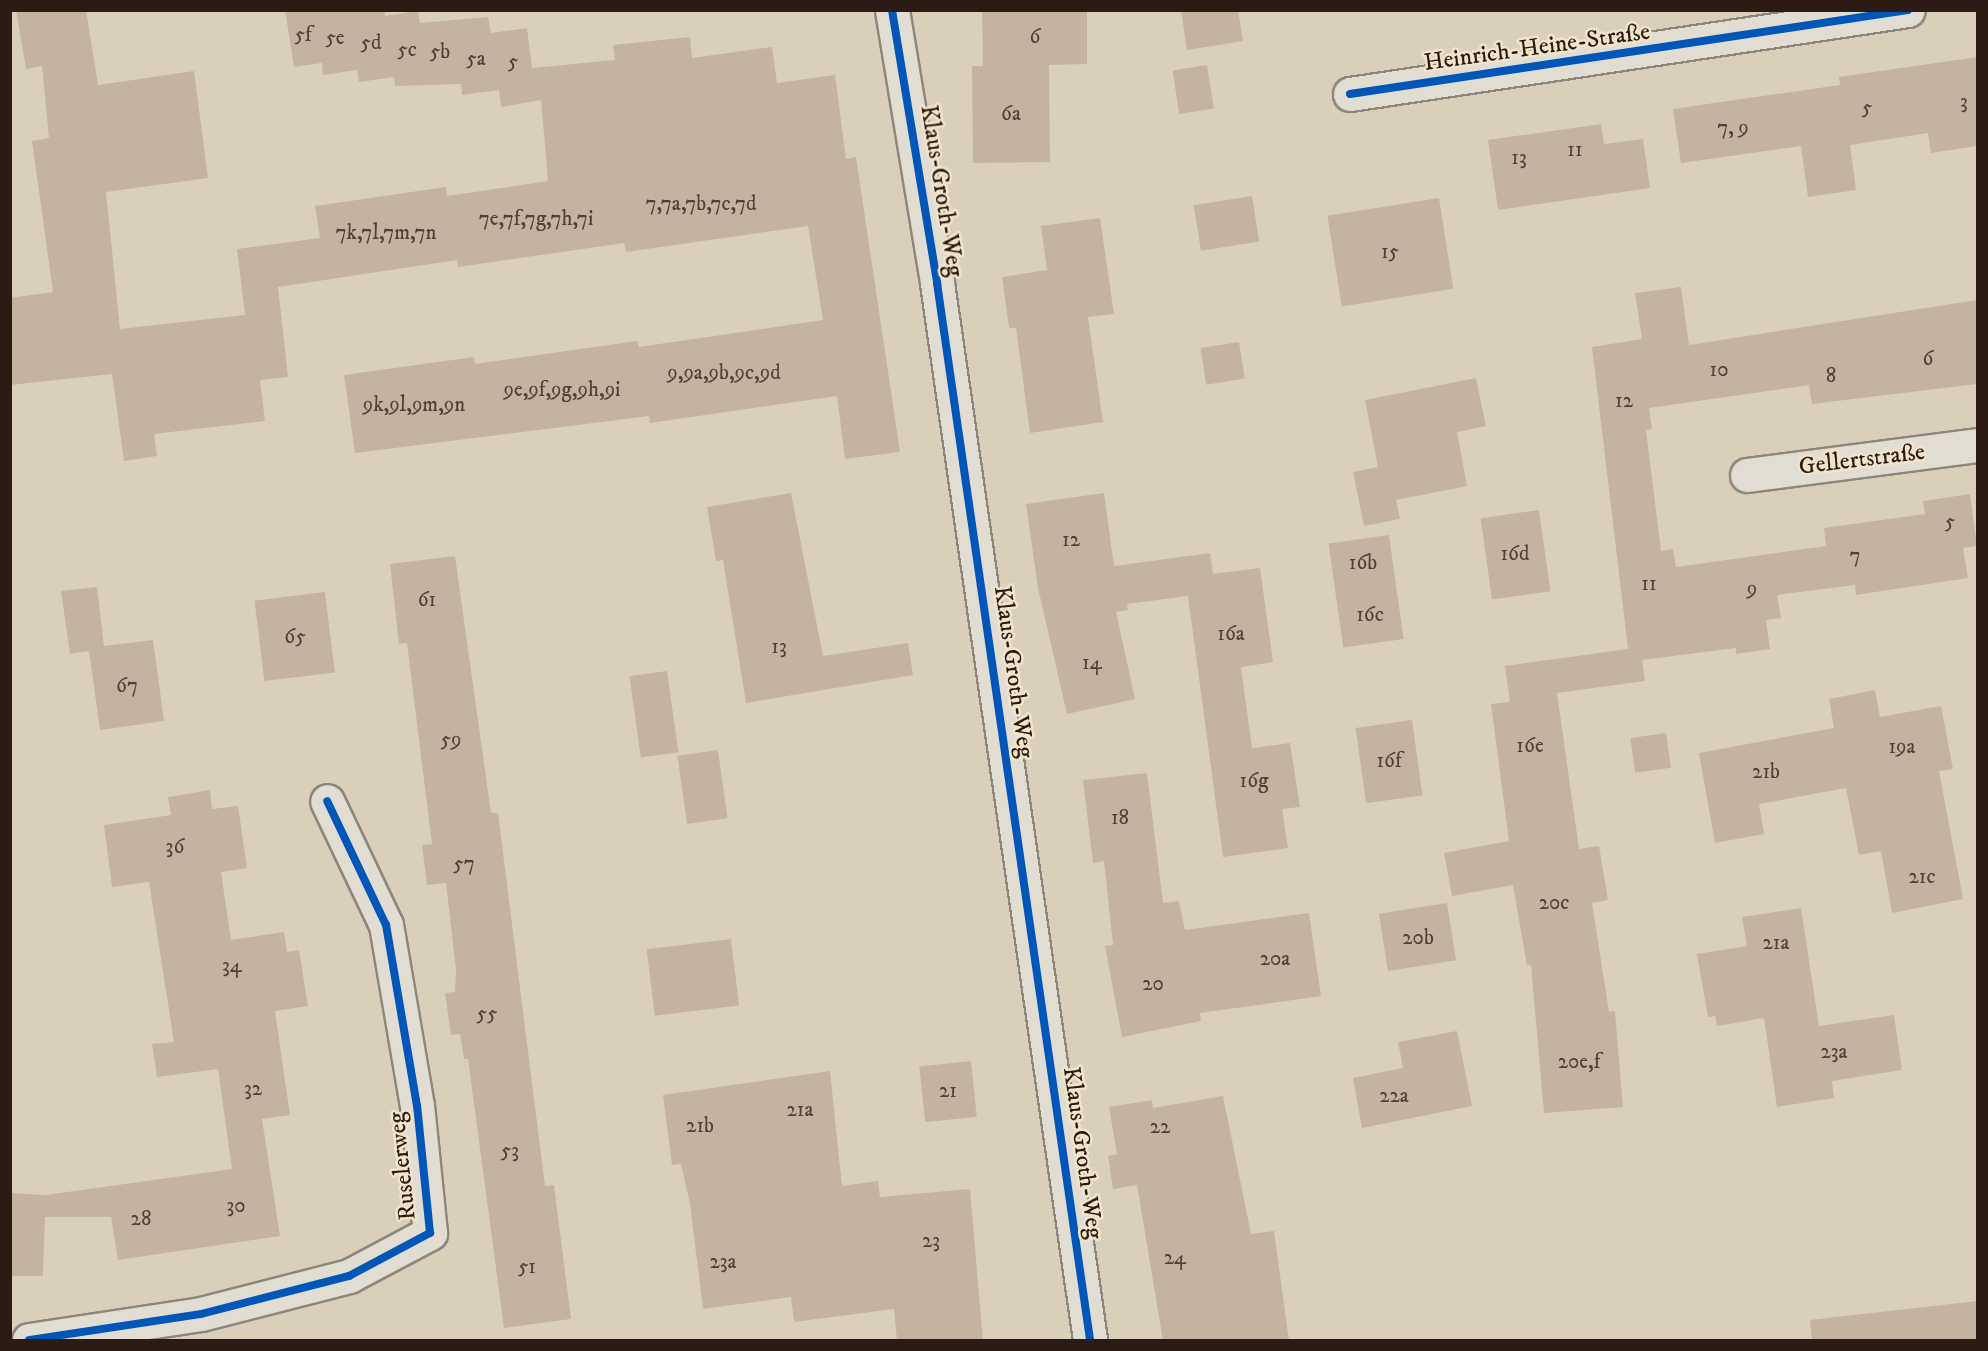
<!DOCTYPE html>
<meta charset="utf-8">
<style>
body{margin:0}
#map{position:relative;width:1988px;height:1351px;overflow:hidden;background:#dad0ba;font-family:"IM FELL DW Pica",serif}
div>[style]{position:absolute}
.building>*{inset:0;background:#c5b3a1;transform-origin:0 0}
.roads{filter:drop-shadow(2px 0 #8e867a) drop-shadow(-2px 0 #8e867a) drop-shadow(0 2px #8e867a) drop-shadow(0 -2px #8e867a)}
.minor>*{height:33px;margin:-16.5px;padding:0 16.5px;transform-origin:16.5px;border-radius:16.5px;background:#e2ddd2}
.cycleway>*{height:8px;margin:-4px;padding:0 4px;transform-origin:4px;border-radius:4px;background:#0057b8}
span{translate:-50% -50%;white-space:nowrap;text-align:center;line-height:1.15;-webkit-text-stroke:5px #f0e4c9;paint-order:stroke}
.number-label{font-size:21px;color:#524037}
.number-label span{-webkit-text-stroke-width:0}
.street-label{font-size:24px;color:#2c1a14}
.frame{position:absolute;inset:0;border:12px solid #2c1a14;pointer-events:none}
</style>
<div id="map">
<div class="building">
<i style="clip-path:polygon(16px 10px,86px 10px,98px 85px,194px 71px,208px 178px,106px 192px,120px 329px,245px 315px,237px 249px,320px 238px,315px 206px,446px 187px,447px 196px,548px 181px,541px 100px,501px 107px,499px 90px,462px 95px,461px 84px,395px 86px,394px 77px,359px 82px,357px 70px,323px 75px,322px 63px,294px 67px,285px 10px,384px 10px,385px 16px,418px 11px,420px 23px,488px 17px,491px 33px,527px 28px,532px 68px,615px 60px,613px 45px,690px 37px,692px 58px,772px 47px,777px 83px,835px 75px,846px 159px,856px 157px,900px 452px,845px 459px,837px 396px,650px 423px,649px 416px,355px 453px,344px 375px,474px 357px,475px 364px,637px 341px,639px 347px,823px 320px,808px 226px,626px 252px,624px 243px,458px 267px,457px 260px,278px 287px,288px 377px,260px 380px,265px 421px,154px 434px,157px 456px,124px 461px,112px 374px,10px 385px,10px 298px,53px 292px,32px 141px,49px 138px,42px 66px,26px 69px)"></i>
<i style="clip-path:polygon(982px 10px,1087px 10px,1087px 64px,1049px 65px,1050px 162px,973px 163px,972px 66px,983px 66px)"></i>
<i style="clip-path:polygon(1181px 10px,1238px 10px,1243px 41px,1187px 50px)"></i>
<i style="clip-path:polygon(1977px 57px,1977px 146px,1931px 153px,1928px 133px,1850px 145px,1856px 190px,1808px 197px,1801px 146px,1681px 163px,1673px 109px,1840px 85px,1839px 77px)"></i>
<i style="left:1207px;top:65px;width:44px;height:35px;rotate:81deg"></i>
<i style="clip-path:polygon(1601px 124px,1604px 144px,1643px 139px,1650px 188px,1498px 210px,1488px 140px)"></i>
<i style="left:1252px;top:196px;width:46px;height:59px;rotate:81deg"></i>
<i style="left:1439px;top:198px;width:92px;height:113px;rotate:81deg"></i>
<i style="clip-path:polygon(1100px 218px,1114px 314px,1088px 317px,1103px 422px,1030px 433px,1016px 328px,1009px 328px,1002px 277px,1047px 270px,1041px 226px)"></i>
<i style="clip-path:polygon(1681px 287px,1689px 345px,1977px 300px,1977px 384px,1812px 404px,1809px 385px,1649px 408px,1652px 429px,1646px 430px,1661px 551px,1673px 549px,1676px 567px,1826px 546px,1824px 528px,1925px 514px,1923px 501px,1970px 494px,1977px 546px,1963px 548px,1968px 578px,1856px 595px,1855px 585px,1777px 595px,1781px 618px,1766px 620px,1770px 649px,1736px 654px,1736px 648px,1642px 660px,1645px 681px,1557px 693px,1579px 849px,1599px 846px,1608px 900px,1592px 903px,1609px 1012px,1615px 1011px,1623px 1107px,1544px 1113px,1531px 965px,1527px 966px,1513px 885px,1452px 896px,1444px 853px,1509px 841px,1491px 704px,1510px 702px,1505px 666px,1628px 649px,1592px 347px,1642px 339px,1635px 293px)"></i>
<i style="left:1239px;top:342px;width:37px;height:39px;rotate:81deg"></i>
<i style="clip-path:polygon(1476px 378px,1486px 426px,1457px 432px,1467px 486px,1396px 500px,1400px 519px,1364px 526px,1353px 472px,1378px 467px,1365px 400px)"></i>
<i style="clip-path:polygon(791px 493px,823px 656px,908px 643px,913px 675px,746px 703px,723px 560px,716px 561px,707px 507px)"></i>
<i style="clip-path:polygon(1104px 493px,1114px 566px,1210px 553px,1213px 574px,1260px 568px,1273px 662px,1241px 667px,1252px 748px,1290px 743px,1300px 807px,1282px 809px,1288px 848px,1223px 857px,1188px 596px,1127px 604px,1128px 610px,1116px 612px,1135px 699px,1067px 714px,1038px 588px,1026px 504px)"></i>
<i style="left:1539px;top:510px;width:82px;height:59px;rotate:82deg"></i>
<i style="left:1389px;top:535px;width:105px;height:61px;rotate:82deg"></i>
<i style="clip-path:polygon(455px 556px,491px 813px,498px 813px,545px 1186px,554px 1185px,571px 1319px,504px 1328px,468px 1059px,464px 1059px,460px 1034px,451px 1035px,445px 993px,455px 992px,456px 970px,446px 883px,427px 885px,422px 845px,432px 844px,407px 643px,399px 644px,390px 564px)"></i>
<i style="clip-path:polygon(97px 587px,104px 646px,153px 640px,164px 721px,100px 730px,89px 651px,70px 654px,61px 591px)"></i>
<i style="left:325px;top:592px;width:81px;height:71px;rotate:83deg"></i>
<i style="left:667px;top:671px;width:82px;height:38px;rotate:82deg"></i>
<i style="clip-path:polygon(1875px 690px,1880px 717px,1941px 706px,1953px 769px,1939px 771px,1963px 899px,1892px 913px,1881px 851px,1859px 855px,1846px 788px,1759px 804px,1764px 834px,1715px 843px,1699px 753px,1834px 728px,1829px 699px)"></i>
<i style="left:1412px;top:720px;width:76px;height:57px;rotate:82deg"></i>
<i style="left:1666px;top:733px;width:35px;height:36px;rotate:82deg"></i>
<i style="left:718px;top:750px;width:69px;height:41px;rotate:82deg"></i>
<i style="clip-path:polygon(1147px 773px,1163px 903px,1179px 901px,1185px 930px,1309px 913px,1321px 996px,1200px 1013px,1201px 1021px,1122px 1037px,1105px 946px,1113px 945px,1104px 861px,1093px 863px,1083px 780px)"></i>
<i style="clip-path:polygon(210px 790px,212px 809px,238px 806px,247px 868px,221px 872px,231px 940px,284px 932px,287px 952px,299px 950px,308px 1006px,275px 1011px,290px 1115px,262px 1119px,280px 1236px,118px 1260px,111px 1217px,45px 1217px,43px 1276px,10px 1276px,10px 1193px,46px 1195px,232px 1169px,218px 1069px,157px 1077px,152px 1044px,174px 1042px,149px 882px,112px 887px,104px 825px,171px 815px,168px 797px)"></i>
<i style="left:1447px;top:903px;width:58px;height:69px;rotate:81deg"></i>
<i style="clip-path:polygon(1801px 908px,1819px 1026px,1894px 1015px,1902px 1070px,1832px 1081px,1834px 1098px,1777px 1107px,1764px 1018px,1717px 1026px,1715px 1016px,1708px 1017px,1697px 954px,1747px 946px,1742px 917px)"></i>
<i style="left:731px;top:939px;width:67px;height:85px;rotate:83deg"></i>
<i style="clip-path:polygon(1457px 1031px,1472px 1106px,1362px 1128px,1353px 1078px,1403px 1068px,1398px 1042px)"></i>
<i style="left:971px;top:1061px;width:56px;height:52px;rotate:84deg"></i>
<i style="clip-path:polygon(830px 1071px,842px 1186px,878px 1181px,880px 1197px,970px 1189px,983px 1341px,897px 1341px,894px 1309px,794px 1322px,791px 1297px,703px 1309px,690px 1204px,681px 1164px,672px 1165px,663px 1095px)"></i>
<i style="clip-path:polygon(1223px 1096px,1251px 1234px,1274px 1231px,1289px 1341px,1163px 1341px,1137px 1185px,1113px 1189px,1108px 1156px,1117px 1154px,1109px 1107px,1152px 1100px,1153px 1108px)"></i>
<i style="clip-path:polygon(1977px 1301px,1977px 1341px,1812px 1341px,1810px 1320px)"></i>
</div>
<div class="roads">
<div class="minor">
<i style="left:892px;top:10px;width:277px;rotate:80.6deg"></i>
<i style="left:937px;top:283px;width:1068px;rotate:81.76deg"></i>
<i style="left:1350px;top:94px;width:564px;rotate:-8.56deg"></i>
<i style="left:1747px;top:475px;width:233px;rotate:-7.4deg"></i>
<i style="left:29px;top:1340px;width:174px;rotate:-8.6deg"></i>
<i style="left:201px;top:1314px;width:153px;rotate:-14.4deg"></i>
<i style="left:349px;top:1276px;width:92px;rotate:-28deg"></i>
<i style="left:430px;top:1233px;width:128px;rotate:-95.8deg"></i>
<i style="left:417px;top:1106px;width:184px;rotate:-99.7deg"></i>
<i style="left:386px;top:925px;width:137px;rotate:-115.4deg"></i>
</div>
</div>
<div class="cycleway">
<i style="left:892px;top:10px;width:277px;rotate:80.6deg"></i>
<i style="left:937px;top:283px;width:1068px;rotate:81.76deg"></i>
<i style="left:1350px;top:94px;width:564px;rotate:-8.56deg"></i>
<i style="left:29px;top:1340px;width:174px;rotate:-8.6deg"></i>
<i style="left:201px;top:1314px;width:153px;rotate:-14.4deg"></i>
<i style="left:349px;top:1276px;width:92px;rotate:-28deg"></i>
<i style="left:430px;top:1233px;width:128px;rotate:-95.8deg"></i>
<i style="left:417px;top:1106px;width:184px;rotate:-99.7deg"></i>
<i style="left:386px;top:925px;width:137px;rotate:-115.4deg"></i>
</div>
<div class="number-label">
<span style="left:303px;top:35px">5f</span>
<span style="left:1035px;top:37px">6</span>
<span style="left:335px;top:38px">5e</span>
<span style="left:371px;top:43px">5d</span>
<span style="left:407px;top:50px">5c</span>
<span style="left:440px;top:52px">5b</span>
<span style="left:476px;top:59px">5a</span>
<span style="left:513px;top:62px">5</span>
<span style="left:1964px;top:102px">3</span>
<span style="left:1867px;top:108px">5</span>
<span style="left:1011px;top:114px">6a</span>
<span style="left:1733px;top:128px">7, 9</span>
<span style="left:1575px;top:150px">11</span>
<span style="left:1519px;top:158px">13</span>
<span style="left:701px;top:204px">7,7a,7b,7c,7d</span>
<span style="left:536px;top:219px">7e,7f,7g,7h,7i</span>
<span style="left:386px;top:233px">7k,7l,7m,7n</span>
<span style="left:1390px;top:252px">15</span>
<span style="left:1928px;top:359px">6</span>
<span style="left:1719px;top:370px">10</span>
<span style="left:724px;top:373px">9,9a,9b,9c,9d</span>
<span style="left:1831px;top:376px">8</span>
<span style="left:562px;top:390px">9e,9f,9g,9h,9i</span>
<span style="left:1624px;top:401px">12</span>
<span style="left:414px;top:405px">9k,9l,9m,9n</span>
<span style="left:1950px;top:522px">5</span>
<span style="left:1071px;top:540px">12</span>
<span style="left:1515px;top:554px">16d</span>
<span style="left:1855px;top:556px">7</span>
<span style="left:1363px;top:563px">16b</span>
<span style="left:1649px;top:584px">11</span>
<span style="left:1752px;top:589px">9</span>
<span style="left:427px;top:600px">61</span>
<span style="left:1370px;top:615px">16c</span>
<span style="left:1231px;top:634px">16a</span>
<span style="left:295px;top:637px">65</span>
<span style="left:779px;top:647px">13</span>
<span style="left:1092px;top:663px">14</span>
<span style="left:127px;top:686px">67</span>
<span style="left:451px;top:740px">59</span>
<span style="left:1530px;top:746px">16e</span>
<span style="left:1902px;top:747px">19a</span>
<span style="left:1389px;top:761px">16f</span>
<span style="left:1766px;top:772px">21b</span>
<span style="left:1254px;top:781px">16g</span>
<span style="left:1120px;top:818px">18</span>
<span style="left:175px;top:847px">36</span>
<span style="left:464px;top:864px">57</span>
<span style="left:1922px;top:877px">21c</span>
<span style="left:1554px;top:903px">20c</span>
<span style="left:1418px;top:938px">20b</span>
<span style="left:1776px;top:943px">21a</span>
<span style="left:1275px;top:959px">20a</span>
<span style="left:232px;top:966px">34</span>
<span style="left:1153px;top:984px">20</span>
<span style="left:487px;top:1014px">55</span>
<span style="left:1834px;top:1052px">23a</span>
<span style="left:1579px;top:1062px">20e,f</span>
<span style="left:253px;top:1089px">32</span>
<span style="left:948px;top:1091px">21</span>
<span style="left:1394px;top:1096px">22a</span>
<span style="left:800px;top:1110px">21a</span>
<span style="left:700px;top:1126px">21b</span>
<span style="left:1160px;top:1127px">22</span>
<span style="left:510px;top:1151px">53</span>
<span style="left:236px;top:1206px">30</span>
<span style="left:141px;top:1219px">28</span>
<span style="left:931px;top:1241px">23</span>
<span style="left:1175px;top:1258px">24</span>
<span style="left:723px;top:1262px">23a</span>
<span style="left:527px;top:1267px">51</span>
</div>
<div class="street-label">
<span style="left:1537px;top:48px;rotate:-8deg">Heinrich-Heine-Straße</span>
<span style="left:941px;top:191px;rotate:81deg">Klaus-Groth-Weg</span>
<span style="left:1862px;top:460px;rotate:-7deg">Gellertstraße</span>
<span style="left:1013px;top:672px;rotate:82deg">Klaus-Groth-Weg</span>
<span style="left:1082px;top:1153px;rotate:82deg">Klaus-Groth-Weg</span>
<span style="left:403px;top:1166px;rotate:-96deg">Ruselerweg</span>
</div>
<div class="frame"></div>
</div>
